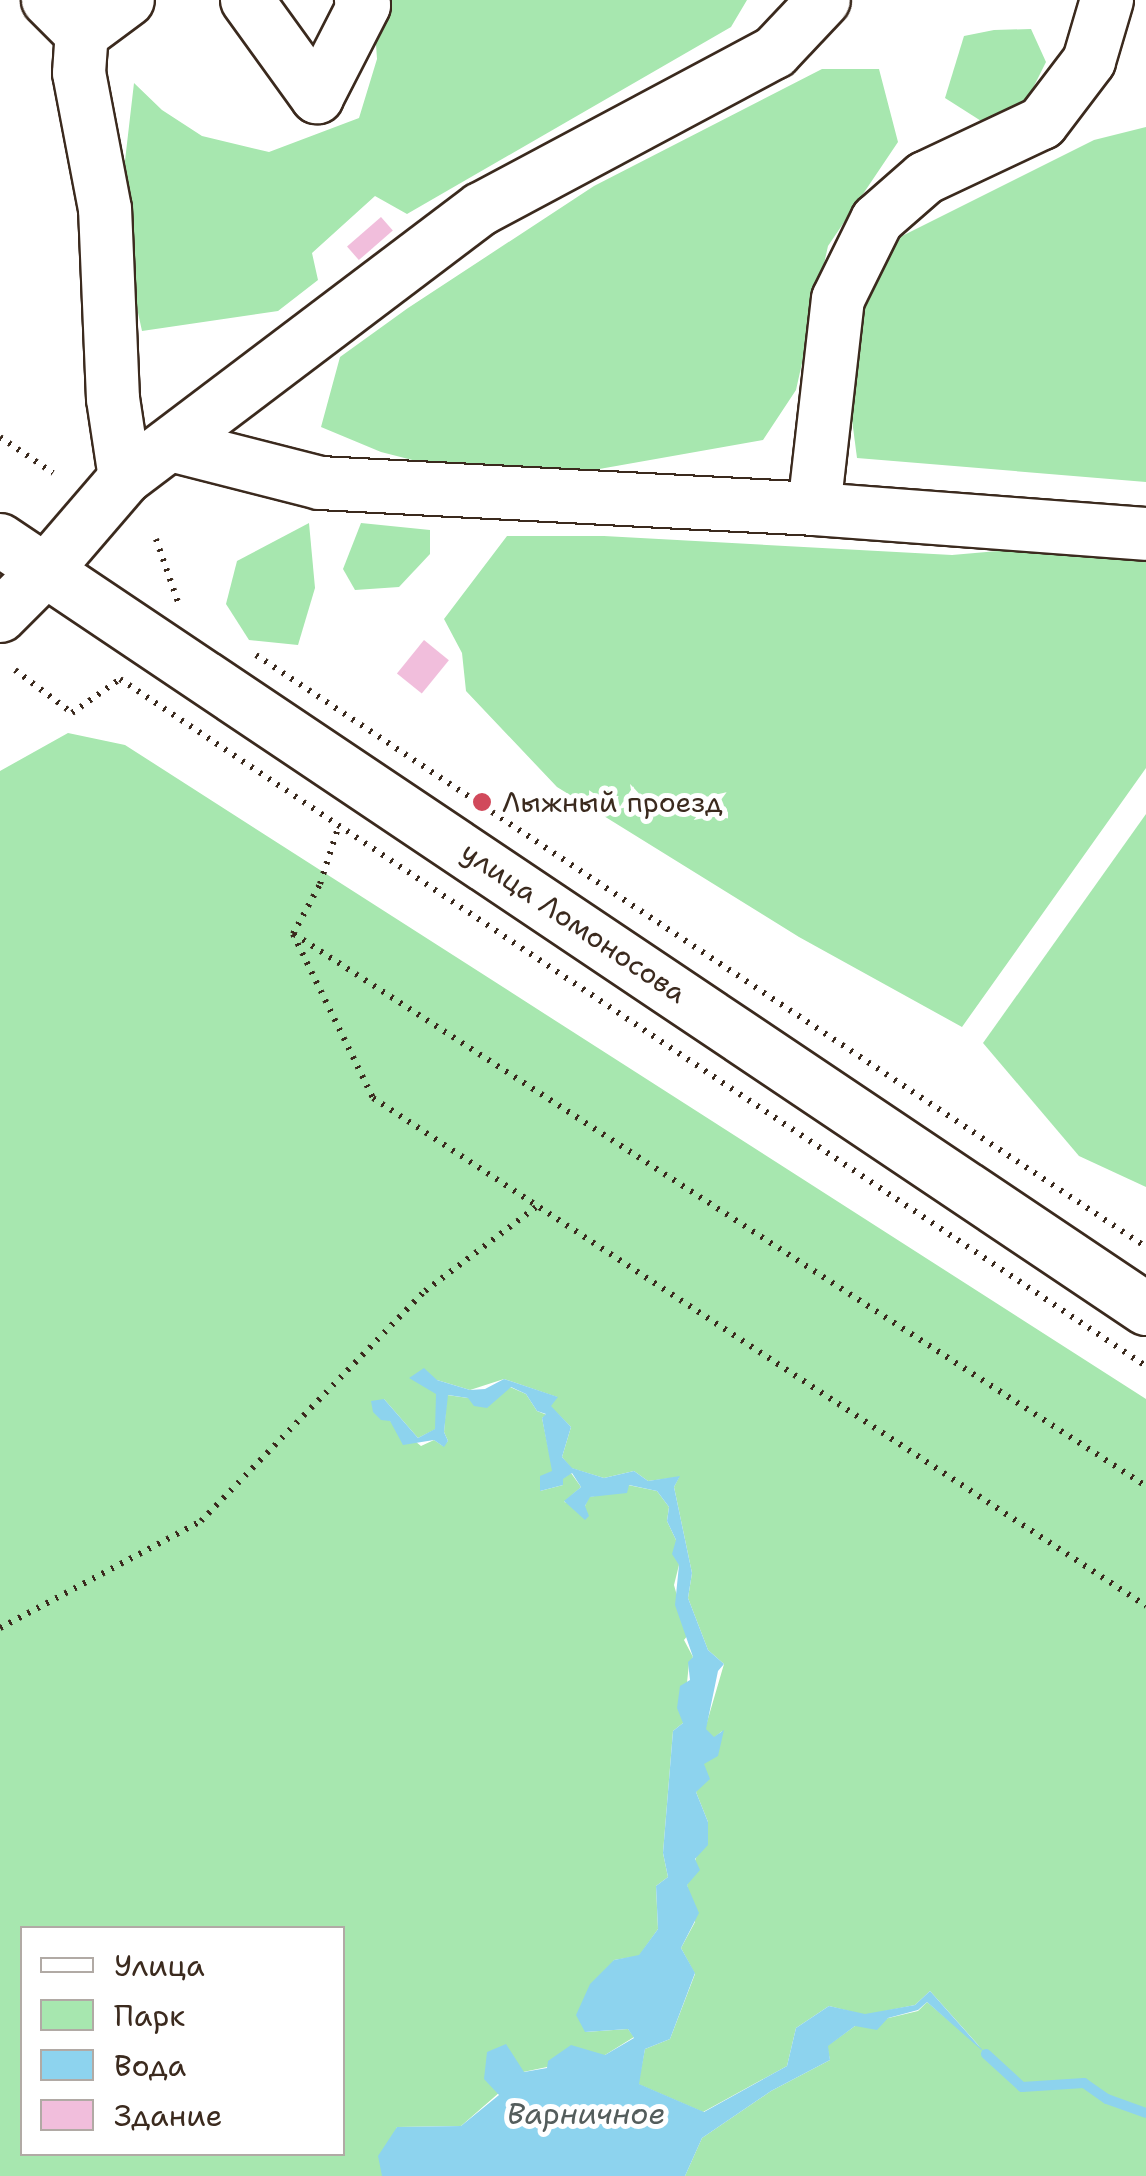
<!DOCTYPE html>
<meta charset="utf-8">
<style>
body{margin:0}
#map{position:relative;width:1146px;height:2176px;overflow:hidden;background:#fff;font-family:"Shantell Sans",sans-serif}
div>[style]{position:absolute}
.green>*{inset:0;background:#a7e7af}
.water>*{inset:0;background:#8dd3ee}
.stream>*{height:10px;margin:-5px;padding:0 5px;transform-origin:5px;border-radius:5px;background:#8dd3ee}
.building>*{inset:0;background:#f1bedc;transform-origin:0 0}
.path>*{height:6px;margin-top:-3px;transform-origin:0;background:repeating-linear-gradient(90deg,#3b2a1e 0 2.5px,transparent 0 10.5px)}
.roads{filter:drop-shadow(2px 0 #3b2a1e) drop-shadow(-2px 0 #3b2a1e) drop-shadow(0 2px #3b2a1e) drop-shadow(0 -2px #3b2a1e)}
.minor>*{height:52px;margin:-26px;padding:0 26px;transform-origin:26px;border-radius:26px;background:#fff}
.dots>*{width:28px;height:28px;translate:-50% -50%;box-sizing:border-box;border:5px solid #fff;border-radius:50%}
span{translate:-50% -50%;white-space:nowrap;text-align:center;line-height:1.15;-webkit-text-stroke:10px #fff;paint-order:stroke}
.poi-label{font-size:28px;color:#3b2a1e}
.left{translate:0 -50%;text-align:left}
.street-label{font-size:28px;color:#3b2a1e}
.water-label{font-size:30px;color:#545d5c;font-style:italic}
.legend{position:absolute;left:20px;top:1926px;width:325px;height:230px;box-sizing:border-box;background:#fff;border:2px solid #b1aaa5;margin:0;padding:12px 18px;list-style:none;font-size:30px;color:#3b2a1e}
.legend li{display:flex;align-items:center;gap:20px;height:50px}
.legend b{width:50px;border:2px solid #b1aaa5}
</style>
<div id="map">
<div class="green">
<i style="clip-path:polygon(373px 0,747px 0,731px 27px,407px 214px,375px 196px,312px 253px,318px 280px,278px 311px,142px 331px,118px 221px,134px 83px,162px 110px,202px 136px,269px 152px,359px 118px,377px 59px)"></i>
<i style="clip-path:polygon(1031px 29px,1046px 62px,1021px 112px,989px 126px,945px 98px,964px 36px,994px 30px)"></i>
<i style="clip-path:polygon(822px 69px,879px 69px,898px 142px,828px 246px,796px 390px,763px 440px,588px 471px,436px 466px,381px 452px,321px 427px,340px 357px,408px 308px,594px 186px)"></i>
<i style="clip-path:polygon(1146px 127px,1146px 482px,857px 458px,851px 412px,861px 290px,892px 241px,1094px 140px)"></i>
<i style="clip-path:polygon(309px 523px,315px 588px,298px 645px,249px 640px,226px 604px,237px 561px)"></i>
<i style="clip-path:polygon(361px 523px,430px 530px,430px 554px,399px 587px,355px 590px,343px 569px)"></i>
<i style="clip-path:polygon(507px 536px,604px 536px,952px 555px,1103px 542px,1146px 546px,1146px 768px,962px 1027px,799px 937px,557px 787px,466px 691px,462px 653px,444px 619px)"></i>
<i style="clip-path:polygon(evenodd,68px 733px,125px 745px,1146px 1399px,1146px 2176px,685px 2176px,702px 2138px,771px 2091px,830px 2060px,827px 2046px,855px 2026px,918px 2011px,927px 2002px,980px 2047px,930px 1991px,915px 2005px,865px 2015px,829px 2006px,796px 2028px,787px 2066px,703px 2112px,638px 2084px,645px 2049px,670px 2039px,695px 1974px,681px 1948px,695px 1922px,687px 1885px,708px 1822px,696px 1792px,704px 1763px,722px 1731px,714px 1738px,705px 1729px,724px 1664px,708px 1650px,688px 1598px,692px 1573px,674px 1487px,679px 1477px,648px 1481px,634px 1471px,604px 1478px,571px 1468px,562px 1457px,571px 1427px,550px 1406px,557px 1397px,504px 1379px,470px 1390px,437px 1380px,436px 1429px,418px 1438px,384px 1399px,389px 1420px,421px 1446px,434px 1440px,443px 1446px,448px 1441px,444px 1432px,447px 1395px,468px 1398px,510px 1387px,526px 1394px,537px 1411px,547px 1415px,542px 1418px,553px 1471px,540px 1491px,563px 1485px,562px 1479px,571px 1473px,581px 1487px,564px 1502px,585px 1506px,589px 1497px,618px 1492px,628px 1485px,657px 1491px,669px 1507px,667px 1521px,676px 1540px,679px 1565px,674px 1585px,688px 1635px,684px 1640px,693px 1657px,689px 1663px,683px 1723px,673px 1731px,663px 1853px,668px 1877px,656px 1886px,658px 1929px,639px 1956px,614px 1960px,585px 2032px,628px 2029px,634px 2037px,605px 2055px,523px 2072px,461px 2126px,397px 2127px,382px 2176px,0 2176px,0 771px,68px 733px,22px 1928px,342px 1928px,342px 2154px,22px 2154px,22px 1928px)"></i>
<i style="clip-path:polygon(1146px 814px,1146px 1187px,1079px 1156px,983px 1043px)"></i>
</div>
<div class="water">
<i style="clip-path:polygon(424px 1368px,437px 1380px,470px 1390px,485px 1389px,504px 1379px,558px 1397px,551px 1406px,571px 1427px,562px 1457px,572px 1468px,604px 1478px,634px 1471px,648px 1481px,680px 1476px,674px 1487px,692px 1573px,688px 1598px,708px 1650px,724px 1664px,718px 1671px,706px 1729px,714px 1737px,724px 1730px,718px 1756px,704px 1764px,710px 1779px,696px 1792px,708px 1822px,708px 1845px,695px 1859px,700px 1870px,687px 1885px,699px 1913px,681px 1948px,695px 1973px,670px 2039px,645px 2049px,639px 2084px,704px 2112px,787px 2066px,796px 2028px,829px 2006px,865px 2014px,915px 2005px,930px 1991px,986px 2054px,927px 2002px,918px 2010px,888px 2018px,877px 2030px,855px 2026px,828px 2046px,830px 2060px,771px 2091px,702px 2138px,685px 2176px,382px 2176px,378px 2156px,397px 2127px,461px 2126px,499px 2095px,484px 2079px,487px 2052px,506px 2044px,524px 2072px,547px 2068px,548px 2061px,571px 2045px,605px 2055px,634px 2038px,628px 2029px,585px 2032px,576px 2015px,590px 1984px,614px 1960px,639px 1955px,658px 1929px,656px 1886px,668px 1877px,663px 1853px,673px 1731px,683px 1723px,677px 1708px,680px 1686px,690px 1680px,688px 1662px,693px 1657px,675px 1605px,679px 1565px,672px 1554px,676px 1540px,667px 1521px,669px 1507px,657px 1491px,629px 1485px,627px 1493px,590px 1497px,585px 1506px,589px 1516px,585px 1520px,564px 1501px,581px 1487px,572px 1473px,563px 1479px,563px 1485px,540px 1491px,540px 1476px,552px 1471px,542px 1418px,546px 1414px,537px 1411px,526px 1394px,511px 1387px,487px 1408px,474px 1406px,468px 1398px,448px 1395px,444px 1432px,448px 1441px,444px 1447px,434px 1440px,403px 1445px,390px 1421px,381px 1420px,373px 1412px,371px 1401px,384px 1399px,418px 1438px,435px 1429px,436px 1394px,409px 1378px)"></i>
</div>
<div class="stream">
<i style="left:986px;top:2054px;width:49px;rotate:42.5deg"></i>
<i style="left:1022px;top:2087px;width:62px;rotate:-3.7deg"></i>
<i style="left:1084px;top:2083px;width:28px;rotate:35deg"></i>
<i style="left:1107px;top:2099px;width:41px;rotate:19.7deg"></i>
</div>
<div class="building">
<i style="left:381px;top:217px;width:18px;height:45px;rotate:49deg"></i>
<i style="left:424px;top:640px;width:32px;height:43px;rotate:39deg"></i>
</div>
<div class="path">
<i style="left:0;top:437px;width:64px;rotate:34.2deg"></i>
<i style="left:156px;top:539px;width:70px;rotate:70.8deg"></i>
<i style="left:256px;top:655px;width:1069px;rotate:33.63deg"></i>
<i style="left:15px;top:670px;width:71px;rotate:37deg"></i>
<i style="left:72px;top:713px;width:59px;rotate:-35.3deg"></i>
<i style="left:120px;top:679px;width:1235px;rotate:33.81deg"></i>
<i style="left:293px;top:934px;width:182px;rotate:64deg"></i>
<i style="left:373px;top:1098px;width:925px;rotate:33.31deg"></i>
<i style="left:293px;top:934px;width:57px;rotate:-61.6deg"></i>
<i style="left:320px;top:884px;width:59px;rotate:-72.2deg"></i>
<i style="left:294px;top:934px;width:1015px;rotate:32.94deg"></i>
<i style="left:0;top:1628px;width:228px;rotate:-28deg"></i>
<i style="left:201px;top:1521px;width:321px;rotate:-45.8deg"></i>
<i style="left:425px;top:1291px;width:139px;rotate:-37.1deg"></i>
</div>
<div class="roads">
<div class="minor">
<i style="left:48px;top:0;width:48px;rotate:45deg"></i>
<i style="left:247px;top:0;width:120px;rotate:54.2deg"></i>
<i style="left:317px;top:97px;width:103px;rotate:-62.9deg"></i>
<i style="left:364px;top:5px;width:6px;rotate:-121deg"></i>
<i style="left:171px;top:445px;width:154px;rotate:14.3deg"></i>
<i style="left:320px;top:483px;width:495px;rotate:3deg"></i>
<i style="left:814px;top:509px;width:333px;rotate:4.3deg"></i>
<i style="left:125px;top:478px;width:80px;rotate:-98.6deg"></i>
<i style="left:113px;top:399px;width:190px;rotate:-92.4deg"></i>
<i style="left:105px;top:209px;width:138px;rotate:-100.8deg"></i>
<i style="left:79px;top:73px;width:39px;rotate:-86deg"></i>
<i style="left:82px;top:34px;width:57px;rotate:-36.5deg"></i>
<i style="left:814px;top:509px;width:211px;rotate:-83.5deg"></i>
<i style="left:838px;top:299px;width:88px;rotate:-63.7deg"></i>
<i style="left:877px;top:220px;width:64px;rotate:-41.2deg"></i>
<i style="left:925px;top:178px;width:129px;rotate:-25.2deg"></i>
<i style="left:1042px;top:123px;width:78px;rotate:-52.8deg"></i>
<i style="left:1089px;top:61px;width:64px;rotate:-73.6deg"></i>
<i style="left:0;top:540px;width:1380px;rotate:33.86deg"></i>
<i style="left:0;top:616px;width:65px;rotate:-45deg"></i>
<i style="left:46px;top:570px;width:121px;rotate:-49.3deg"></i>
<i style="left:125px;top:478px;width:446px;rotate:-37.1deg"></i>
<i style="left:481px;top:209px;width:333px;rotate:-28.1deg"></i>
<i style="left:775px;top:52px;width:71px;rotate:-46.7deg"></i>
</div>
</div>
<div class="dots">
<i style="left:482px;top:802px;background:#d1495b"></i>
</div>
<div class="poi-label">
<span class="left" style="left:502px;top:802px">Лыжный проезд</span>
</div>
<div class="street-label">
<span style="left:574px;top:922px;rotate:34deg">улица Ломоносова</span>
</div>
<div class="water-label">
<span style="left:586px;top:2114px">Варничное</span>
</div>
<ul class="legend">
<li><b style="height:12px;background:#fff"></b>Улица</li>
<li><b style="height:28px;background:#a7e7af"></b>Парк</li>
<li><b style="height:28px;background:#8dd3ee"></b>Вода</li>
<li><b style="height:28px;background:#f1bedc"></b>Здание</li>
</ul>
</div>
